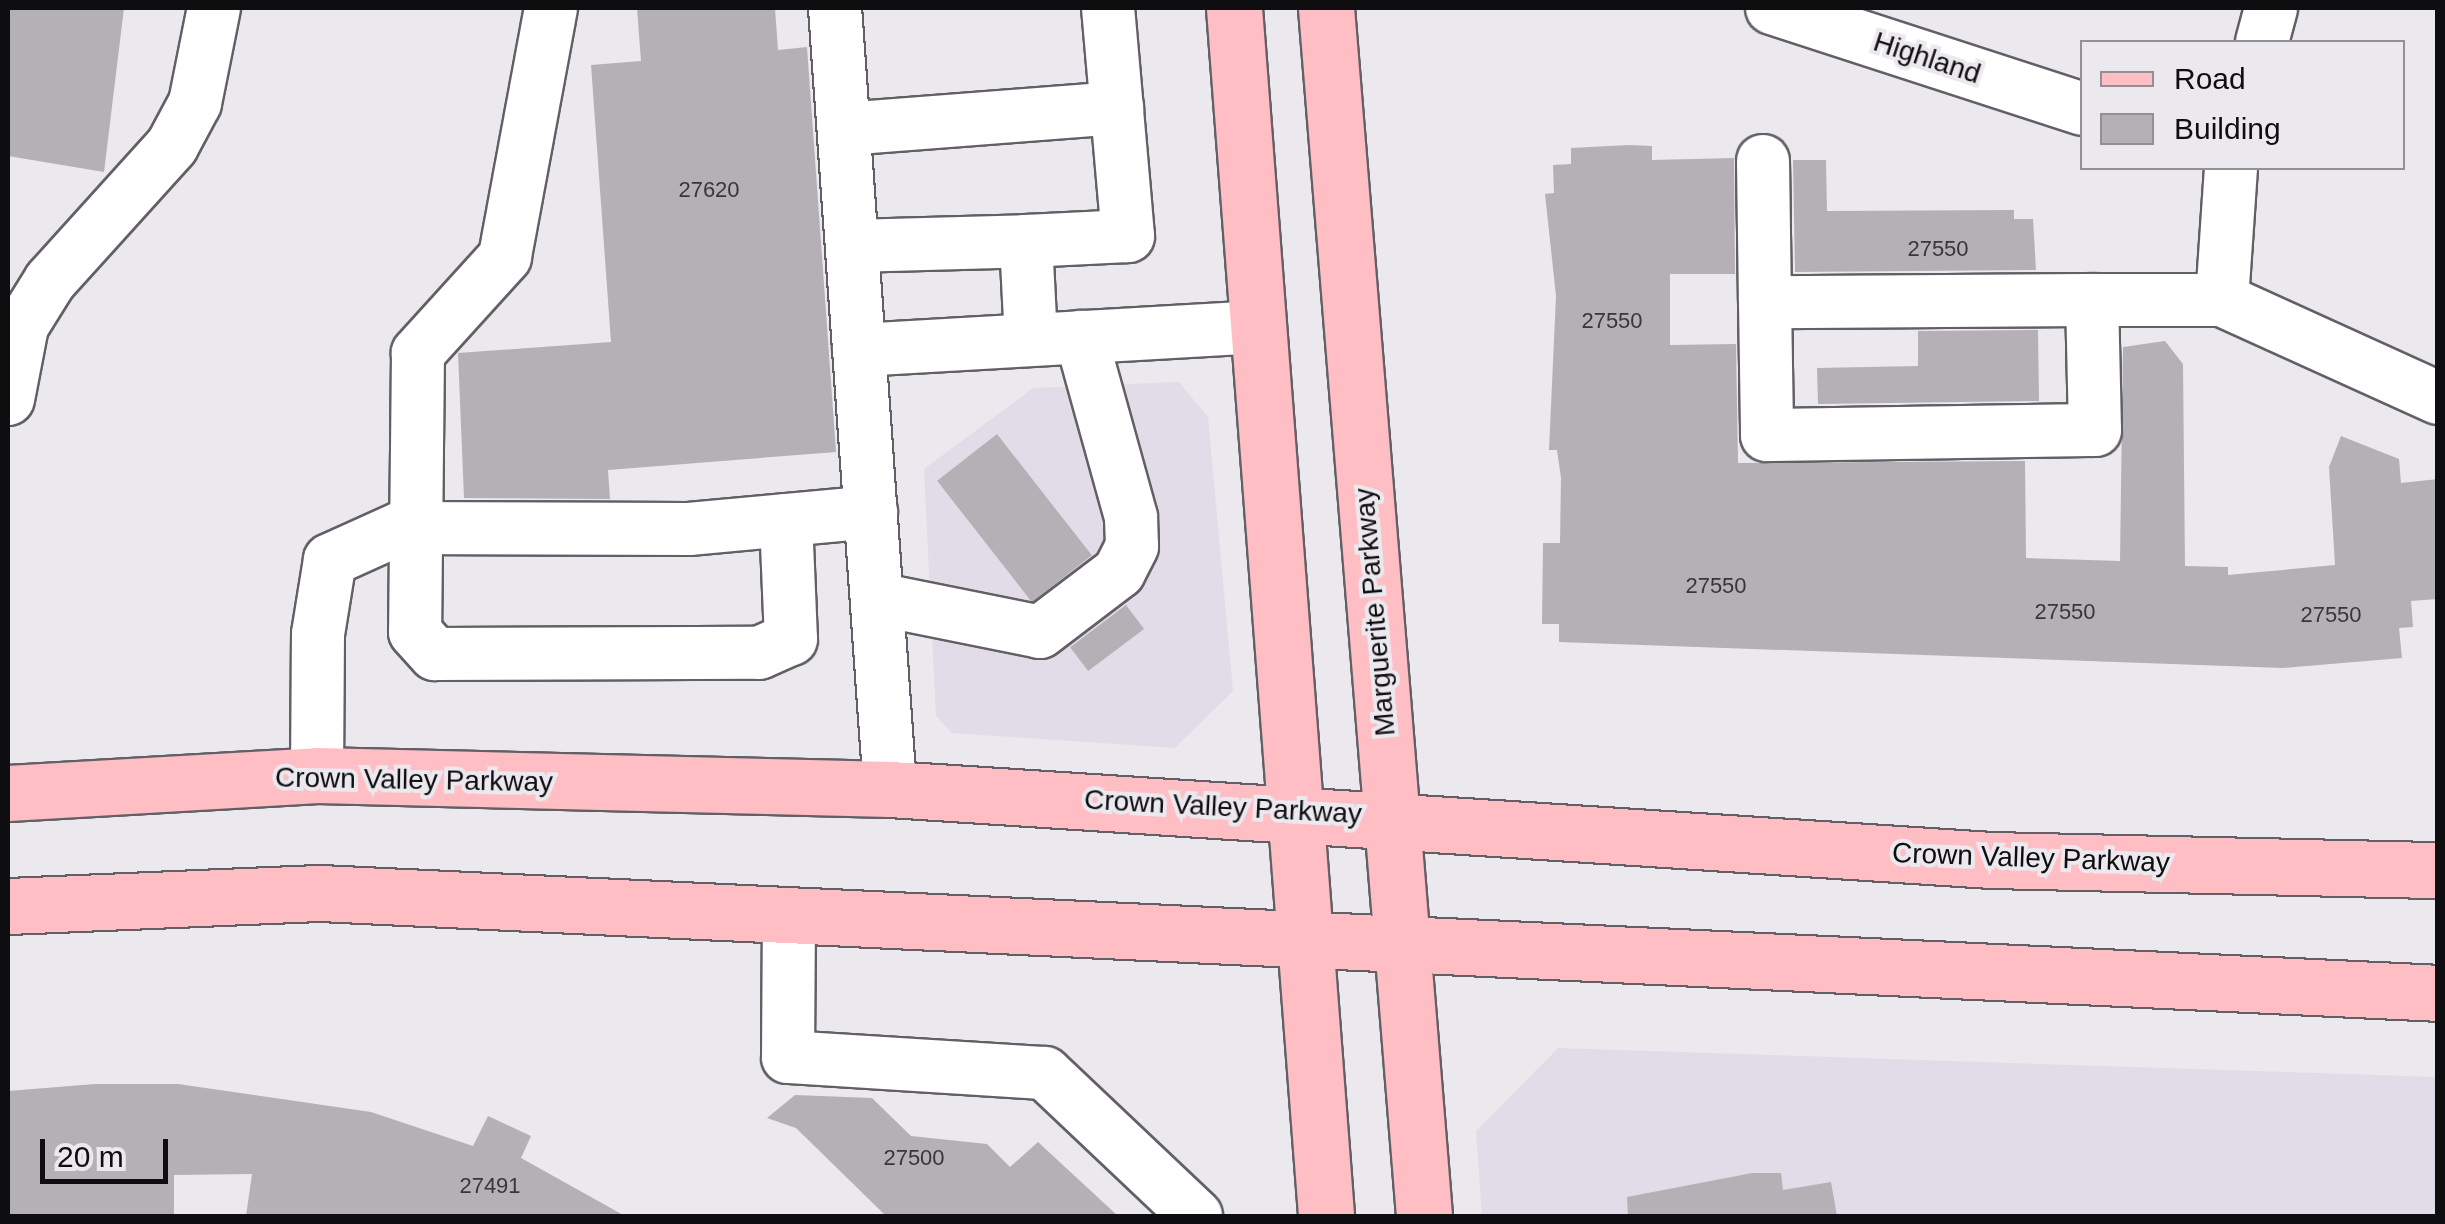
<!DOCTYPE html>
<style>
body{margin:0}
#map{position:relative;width:2445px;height:1224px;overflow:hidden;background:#ebe8ee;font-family:Arial,sans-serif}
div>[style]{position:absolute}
.built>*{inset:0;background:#e2dce9}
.building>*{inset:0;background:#b5b0b5;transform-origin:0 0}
.roads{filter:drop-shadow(2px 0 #626066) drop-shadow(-2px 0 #626066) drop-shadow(0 2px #626066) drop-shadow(0 -2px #626066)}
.minor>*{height:52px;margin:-26px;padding:0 26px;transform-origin:26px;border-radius:26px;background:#fff}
.major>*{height:55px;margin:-27.5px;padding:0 27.5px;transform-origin:27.5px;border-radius:27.5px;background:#ffbec4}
span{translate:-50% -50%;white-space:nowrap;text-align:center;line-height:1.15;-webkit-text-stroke:8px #ebe8ee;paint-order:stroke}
.number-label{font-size:22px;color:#383638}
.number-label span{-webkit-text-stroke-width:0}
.street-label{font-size:28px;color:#0e0d0f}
.frame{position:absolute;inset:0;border:10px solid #0e0d0f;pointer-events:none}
.legend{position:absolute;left:2080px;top:40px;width:325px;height:130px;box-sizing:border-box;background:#ebe8ee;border:2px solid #939095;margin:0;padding:12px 18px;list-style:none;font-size:30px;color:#0e0d0f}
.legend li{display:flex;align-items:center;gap:20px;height:50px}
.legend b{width:50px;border:2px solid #939095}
.scale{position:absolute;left:40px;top:1139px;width:128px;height:45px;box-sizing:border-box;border:5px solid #0e0d0f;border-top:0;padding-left:12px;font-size:30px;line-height:35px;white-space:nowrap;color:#0e0d0f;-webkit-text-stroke:8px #ebe8ee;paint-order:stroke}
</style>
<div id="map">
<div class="built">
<i style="clip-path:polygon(1179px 382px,1208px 417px,1233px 691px,1175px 748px,952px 733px,936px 716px,924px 469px,1033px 388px)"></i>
<i style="clip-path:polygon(1558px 1048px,2437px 1077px,2437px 1216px,1482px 1216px,1476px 1131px)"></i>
</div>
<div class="building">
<i style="clip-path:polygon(8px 8px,124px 8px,104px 172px,8px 156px)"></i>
<i style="clip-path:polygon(637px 8px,775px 8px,778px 50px,807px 47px,836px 452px,608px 470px,610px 499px,464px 498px,458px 353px,611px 342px,591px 65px,641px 61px)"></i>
<i style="clip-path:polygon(1629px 145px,1652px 146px,1652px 160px,1734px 158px,1735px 274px,1670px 274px,1670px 345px,1736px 344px,1738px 463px,2025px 461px,2026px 558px,2120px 561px,2123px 347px,2165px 341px,2183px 364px,2185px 566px,2228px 567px,2228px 575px,2335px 565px,2329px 467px,2341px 436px,2399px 459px,2401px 483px,2438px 479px,2438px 599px,2411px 601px,2413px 627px,2399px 628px,2402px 658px,2283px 668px,1559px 642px,1559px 624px,1542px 624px,1543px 543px,1560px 543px,1561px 478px,1557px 450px,1549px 450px,1556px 296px,1545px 194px,1554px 193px,1553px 165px,1571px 164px,1571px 148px)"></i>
<i style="clip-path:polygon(1793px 160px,1826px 160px,1827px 211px,2014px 210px,2014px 219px,2033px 219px,2036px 270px,1795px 272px)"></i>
<i style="clip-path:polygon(2038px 330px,2039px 401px,1818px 404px,1817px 368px,1918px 366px,1918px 331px)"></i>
<i style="left:997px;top:434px;width:154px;height:76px;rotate:52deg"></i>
<i style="left:1126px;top:605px;width:30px;height:70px;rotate:53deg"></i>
<i style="clip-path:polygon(95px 1084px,178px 1084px,371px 1112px,473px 1146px,488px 1116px,531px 1136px,521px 1158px,625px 1216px,246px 1216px,252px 1174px,174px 1175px,174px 1215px,8px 1216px,8px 1091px)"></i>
<i style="clip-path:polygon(795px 1095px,872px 1098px,911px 1136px,987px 1144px,1010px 1167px,1038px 1142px,1118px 1216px,886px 1216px,796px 1128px,767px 1118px)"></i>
<i style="clip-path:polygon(1752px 1173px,1781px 1173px,1783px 1190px,1831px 1182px,1837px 1216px,1628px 1216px,1627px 1197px)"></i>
</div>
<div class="roads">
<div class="minor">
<i style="left:551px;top:8px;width:253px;rotate:100.5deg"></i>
<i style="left:505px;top:257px;width:130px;rotate:132.2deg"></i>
<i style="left:418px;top:353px;width:279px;rotate:90.6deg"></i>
<i style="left:415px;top:632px;width:30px;rotate:48deg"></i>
<i style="left:435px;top:654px;width:324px;rotate:-0.2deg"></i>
<i style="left:759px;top:653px;width:35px;rotate:-24deg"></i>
<i style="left:791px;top:639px;width:119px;rotate:-92.4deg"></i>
<i style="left:835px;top:8px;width:783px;rotate:85.97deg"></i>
<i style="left:1772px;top:8px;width:326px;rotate:18deg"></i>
<i style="left:2262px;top:42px;width:35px;rotate:-75deg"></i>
<i style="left:844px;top:129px;width:274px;rotate:-4.4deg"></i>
<i style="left:1763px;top:161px;width:141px;rotate:89.2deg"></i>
<i style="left:2231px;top:168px;width:132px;rotate:93.9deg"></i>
<i style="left:2222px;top:300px;width:237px;rotate:24.4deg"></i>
<i style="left:1026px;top:241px;width:102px;rotate:-2.8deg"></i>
<i style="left:1128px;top:236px;width:229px;rotate:-95deg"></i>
<i style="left:852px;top:246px;width:174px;rotate:-1.6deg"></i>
<i style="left:1026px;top:241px;width:99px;rotate:87.1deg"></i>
<i style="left:2092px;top:300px;width:327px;rotate:179.6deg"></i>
<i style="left:1765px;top:302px;width:133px;rotate:89.1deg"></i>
<i style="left:1767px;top:435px;width:328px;rotate:-0.9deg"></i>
<i style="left:2095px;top:430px;width:130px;rotate:-91.3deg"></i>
<i style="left:2092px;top:300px;width:130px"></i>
<i style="left:859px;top:350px;width:401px;rotate:-3.3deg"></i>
<i style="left:8px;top:399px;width:74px;rotate:-79.1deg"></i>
<i style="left:22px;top:326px;width:53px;rotate:-58.1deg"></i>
<i style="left:50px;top:281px;width:182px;rotate:-47.9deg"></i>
<i style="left:172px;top:146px;width:49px;rotate:-61.9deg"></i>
<i style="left:195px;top:103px;width:97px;rotate:-78.7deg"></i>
<i style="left:877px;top:599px;width:166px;rotate:11.4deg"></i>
<i style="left:1040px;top:632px;width:99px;rotate:-37.2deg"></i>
<i style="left:1119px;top:572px;width:29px;rotate:-63deg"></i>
<i style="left:1132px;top:546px;width:29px;rotate:-92deg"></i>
<i style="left:1131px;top:517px;width:187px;rotate:-105.5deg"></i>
<i style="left:317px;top:775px;width:141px;rotate:-89.6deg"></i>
<i style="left:318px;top:634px;width:75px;rotate:-80.8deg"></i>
<i style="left:330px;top:560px;width:78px;rotate:-24.3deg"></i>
<i style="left:401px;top:528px;width:288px;rotate:0.2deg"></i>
<i style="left:689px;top:529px;width:183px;rotate:-5.3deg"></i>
<i style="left:789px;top:914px;width:143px;rotate:90.4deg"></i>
<i style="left:788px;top:1057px;width:257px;rotate:3.6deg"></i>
<i style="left:1045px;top:1073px;width:208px;rotate:43.4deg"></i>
</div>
<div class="major">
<i style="left:1234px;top:8px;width:1211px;rotate:85.64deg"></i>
<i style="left:1326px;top:8px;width:1212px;rotate:85.36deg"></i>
<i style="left:8px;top:793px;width:310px;rotate:-3.3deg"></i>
<i style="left:317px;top:775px;width:573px;rotate:1.4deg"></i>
<i style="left:890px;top:789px;width:1103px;rotate:3.69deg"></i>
<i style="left:1991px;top:860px;width:447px;rotate:1.3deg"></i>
<i style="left:8px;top:906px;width:312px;rotate:-2.4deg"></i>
<i style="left:320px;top:893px;width:2120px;rotate:2.7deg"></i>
</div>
</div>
<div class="number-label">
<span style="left:709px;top:190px">27620</span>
<span style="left:1938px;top:249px">27550</span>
<span style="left:1612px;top:321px">27550</span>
<span style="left:1716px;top:586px">27550</span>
<span style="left:2065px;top:612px">27550</span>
<span style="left:2331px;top:615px">27550</span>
<span style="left:914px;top:1158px">27500</span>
<span style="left:490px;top:1186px">27491</span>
</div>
<div class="street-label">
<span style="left:1927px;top:58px;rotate:18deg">Highland</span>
<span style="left:1375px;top:612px;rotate:-95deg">Marguerite Parkway</span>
<span style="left:414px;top:780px;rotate:1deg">Crown Valley Parkway</span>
<span style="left:1223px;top:807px;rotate:3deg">Crown Valley Parkway</span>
<span style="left:2031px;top:858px;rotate:2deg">Crown Valley Parkway</span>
</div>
<div class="frame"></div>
<ul class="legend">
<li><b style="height:12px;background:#ffbec4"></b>Road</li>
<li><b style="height:28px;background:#b5b0b5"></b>Building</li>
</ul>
<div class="scale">20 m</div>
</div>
